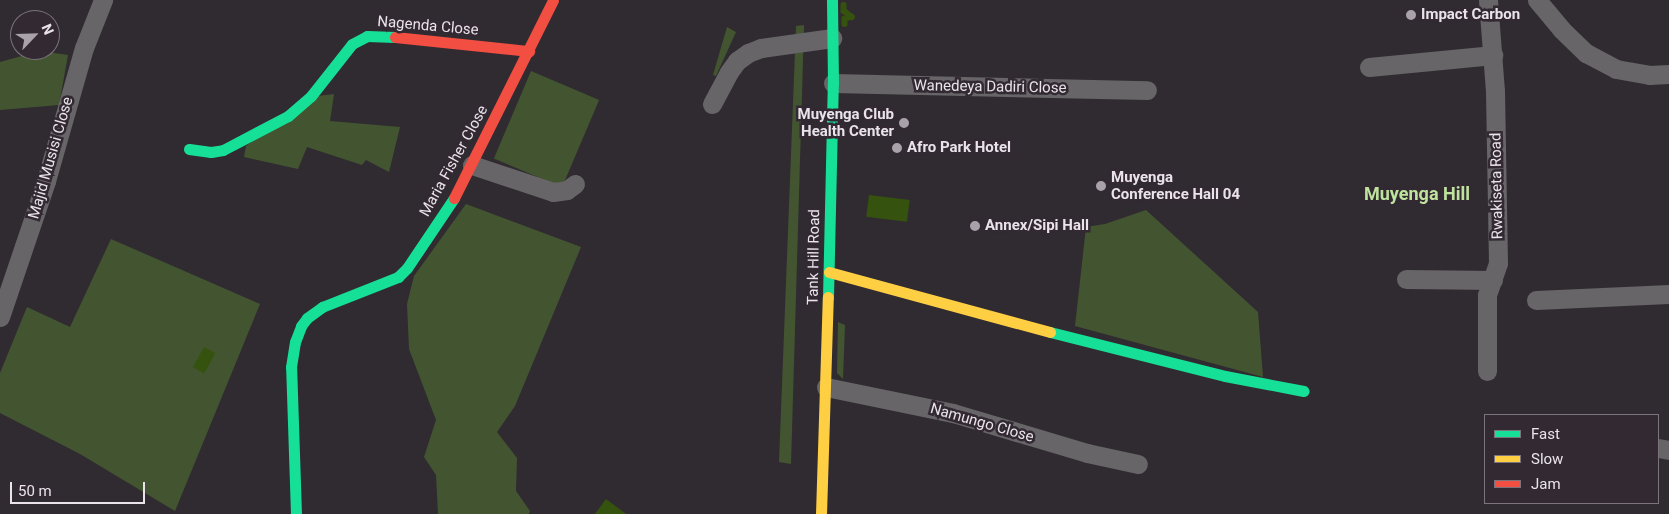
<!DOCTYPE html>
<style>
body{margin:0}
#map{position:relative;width:1669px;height:514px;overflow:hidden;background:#302b31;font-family:Roboto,sans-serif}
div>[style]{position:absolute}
.green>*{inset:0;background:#425530;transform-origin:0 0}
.water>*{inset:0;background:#35530e;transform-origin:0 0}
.stream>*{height:5.5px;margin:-2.75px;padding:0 2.75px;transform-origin:2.75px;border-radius:2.75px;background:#35530e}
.street>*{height:19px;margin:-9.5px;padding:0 9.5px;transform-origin:9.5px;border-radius:9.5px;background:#676567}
.fast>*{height:11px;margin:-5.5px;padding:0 5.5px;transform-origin:5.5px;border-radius:5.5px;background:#16e098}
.slow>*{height:11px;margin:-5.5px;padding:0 5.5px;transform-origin:5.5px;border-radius:5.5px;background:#ffcf43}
.jam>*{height:11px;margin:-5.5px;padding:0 5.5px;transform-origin:5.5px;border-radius:5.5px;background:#f24e42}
.dots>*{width:14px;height:14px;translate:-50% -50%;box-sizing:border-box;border:2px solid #322933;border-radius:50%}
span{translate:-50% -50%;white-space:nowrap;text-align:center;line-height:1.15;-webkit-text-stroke:5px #322933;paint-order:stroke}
.poi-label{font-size:15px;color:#eae4ea;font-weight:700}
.left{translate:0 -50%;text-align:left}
.right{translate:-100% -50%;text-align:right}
.street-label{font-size:15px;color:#eae4ea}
.quarter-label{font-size:18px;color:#bee39d;font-weight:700}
.legend{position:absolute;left:1484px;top:414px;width:175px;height:90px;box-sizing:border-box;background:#322933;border:1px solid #7c747c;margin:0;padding:6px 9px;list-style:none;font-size:15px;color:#eae4ea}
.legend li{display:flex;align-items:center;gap:10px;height:25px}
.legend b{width:25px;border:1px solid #7c747c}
.north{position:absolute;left:10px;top:10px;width:50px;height:50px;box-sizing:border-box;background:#322933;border:1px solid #7c747c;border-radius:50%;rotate:66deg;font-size:14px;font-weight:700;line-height:20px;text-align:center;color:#eae4ea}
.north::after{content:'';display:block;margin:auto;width:18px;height:22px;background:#a9a3a9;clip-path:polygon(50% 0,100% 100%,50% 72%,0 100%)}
.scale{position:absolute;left:10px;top:482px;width:135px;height:22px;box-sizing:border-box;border:2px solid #eae4ea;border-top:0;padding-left:6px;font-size:15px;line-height:18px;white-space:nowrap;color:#eae4ea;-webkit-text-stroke:4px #322933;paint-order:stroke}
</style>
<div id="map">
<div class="green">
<i style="clip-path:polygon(804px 25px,791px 464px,779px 462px,796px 26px)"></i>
<i style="clip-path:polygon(727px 27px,736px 32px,716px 76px,713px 75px)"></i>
<i style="clip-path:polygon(40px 51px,68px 55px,59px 105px,0 110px,0 62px)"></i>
<i style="left:531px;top:71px;width:74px;height:95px;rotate:23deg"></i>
<i style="clip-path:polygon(334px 94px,330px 121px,400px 127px,389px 172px,366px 160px,362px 165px,307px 147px,298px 169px,244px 157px,246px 146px,318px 96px)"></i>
<i style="clip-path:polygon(466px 204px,581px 247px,515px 406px,497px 432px,517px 458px,516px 491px,530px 511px,529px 514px,438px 514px,436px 475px,424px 457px,436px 420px,409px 349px,407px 304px,414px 276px)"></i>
<i style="clip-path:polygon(1146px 210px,1258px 312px,1263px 377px,1075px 326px,1086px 227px,1105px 224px)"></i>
<i style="clip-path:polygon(111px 239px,260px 304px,175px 511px,80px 454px,0 413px,0 373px,27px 307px,70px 327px)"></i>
<i style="clip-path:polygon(838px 322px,845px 325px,843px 379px,837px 373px)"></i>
</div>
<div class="water">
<i style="left:869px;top:195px;width:41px;height:22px;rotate:7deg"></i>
<i style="left:204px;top:347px;width:13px;height:23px;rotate:29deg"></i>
<i style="clip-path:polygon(606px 499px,626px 514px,595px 514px)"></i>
</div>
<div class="stream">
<i style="left:844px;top:5px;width:6px;rotate:90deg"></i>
<i style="left:844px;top:11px;width:10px;rotate:37deg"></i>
<i style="left:852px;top:17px;width:7px;rotate:164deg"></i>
<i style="left:845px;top:19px;width:5px;rotate:90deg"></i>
</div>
<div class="street">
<i style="left:1537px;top:0;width:38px;rotate:50deg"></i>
<i style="left:1561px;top:29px;width:35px;rotate:44deg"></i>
<i style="left:1586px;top:53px;width:34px;rotate:28deg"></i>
<i style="left:1616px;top:69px;width:34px;rotate:10deg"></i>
<i style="left:1649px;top:75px;width:20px;rotate:-3deg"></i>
<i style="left:1369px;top:67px;width:125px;rotate:-5.5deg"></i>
<i style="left:833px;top:83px;width:314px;rotate:1.3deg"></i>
<i style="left:712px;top:104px;width:36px;rotate:-62deg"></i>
<i style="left:729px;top:72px;width:14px;rotate:-54deg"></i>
<i style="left:737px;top:61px;width:14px;rotate:-36deg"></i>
<i style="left:748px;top:53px;width:14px;rotate:-21deg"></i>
<i style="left:761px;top:48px;width:72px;rotate:-8deg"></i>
<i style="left:472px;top:165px;width:85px;rotate:18.4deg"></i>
<i style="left:553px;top:192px;width:14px;rotate:-8deg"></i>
<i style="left:567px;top:190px;width:10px;rotate:-37deg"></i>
<i style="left:1406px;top:279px;width:87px;rotate:0.7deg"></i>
<i style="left:1536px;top:300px;width:133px;rotate:-2.6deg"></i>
<i style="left:0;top:317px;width:144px;rotate:-71.3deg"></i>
<i style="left:46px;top:181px;width:138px;rotate:-74.1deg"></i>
<i style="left:84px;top:48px;width:52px;rotate:-68.4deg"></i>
<i style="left:1487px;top:371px;width:76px;rotate:-90deg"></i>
<i style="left:1487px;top:295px;width:34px;rotate:-71deg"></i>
<i style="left:1498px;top:263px;width:172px;rotate:-91deg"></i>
<i style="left:1495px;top:91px;width:91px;rotate:-94.4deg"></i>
<i style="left:826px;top:387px;width:130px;rotate:11.6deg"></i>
<i style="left:953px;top:413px;width:140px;rotate:16.6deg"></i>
<i style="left:1087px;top:453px;width:52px;rotate:12.2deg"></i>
<i style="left:1658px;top:448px;width:11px;rotate:10deg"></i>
</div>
<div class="fast">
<i style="left:189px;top:149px;width:22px;rotate:8deg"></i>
<i style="left:211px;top:152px;width:12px;rotate:-9deg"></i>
<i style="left:223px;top:150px;width:73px;rotate:-27.6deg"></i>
<i style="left:288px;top:116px;width:30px;rotate:-41deg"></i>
<i style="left:311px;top:96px;width:66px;rotate:-51.7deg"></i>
<i style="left:352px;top:44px;width:17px;rotate:-28deg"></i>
<i style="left:367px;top:36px;width:28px;rotate:2deg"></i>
<i style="left:828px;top:297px;width:214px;rotate:-88.7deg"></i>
<i style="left:833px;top:83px;width:83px;rotate:-90.7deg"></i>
<i style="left:1050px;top:332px;width:180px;rotate:14.1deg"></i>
<i style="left:1225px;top:376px;width:80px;rotate:10.8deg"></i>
<i style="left:296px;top:514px;width:147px;rotate:-91.9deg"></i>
<i style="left:291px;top:367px;width:25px;rotate:-81deg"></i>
<i style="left:295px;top:342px;width:17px;rotate:-69deg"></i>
<i style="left:301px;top:326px;width:10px;rotate:-53deg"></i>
<i style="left:307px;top:318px;width:19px;rotate:-36deg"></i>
<i style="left:322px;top:307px;width:82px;rotate:-21.5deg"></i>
<i style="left:398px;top:277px;width:13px;rotate:-45deg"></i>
<i style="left:407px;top:268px;width:84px;rotate:-56.1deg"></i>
</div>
<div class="slow">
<i style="left:829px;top:272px;width:229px;rotate:15.2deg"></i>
<i style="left:821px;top:514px;width:217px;rotate:-88.2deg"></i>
</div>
<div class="jam">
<i style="left:395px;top:37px;width:135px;rotate:6deg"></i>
<i style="left:454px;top:198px;width:221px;rotate:-63.4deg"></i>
</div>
<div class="dots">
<i style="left:1411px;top:15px;background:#a9a3a9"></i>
<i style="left:904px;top:123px;background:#a9a3a9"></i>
<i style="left:897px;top:148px;background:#a9a3a9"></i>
<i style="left:1101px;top:186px;background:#a9a3a9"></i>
<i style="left:975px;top:226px;background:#a9a3a9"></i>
</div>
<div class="poi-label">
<span class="left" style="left:1421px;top:15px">Impact Carbon</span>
<span class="right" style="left:894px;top:123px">Muyenga Club<br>Health Center</span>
<span class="left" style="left:907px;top:148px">Afro Park Hotel</span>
<span class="left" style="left:1111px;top:186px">Muyenga<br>Conference Hall 04</span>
<span class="left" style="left:985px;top:226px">Annex/Sipi Hall</span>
</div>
<div class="street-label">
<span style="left:428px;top:26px;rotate:5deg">Nagenda Close</span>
<span style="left:990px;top:87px;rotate:1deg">Wanedeya Dadiri Close</span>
<span style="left:51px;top:158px;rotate:-74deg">Majid Musisi Close</span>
<span style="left:454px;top:161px;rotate:-61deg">Maria Fisher Close</span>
<span style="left:1497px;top:186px;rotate:-91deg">Rwakiseta Road</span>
<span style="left:814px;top:257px;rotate:-89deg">Tank Hill Road</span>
<span style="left:982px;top:423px;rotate:16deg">Namungo Close</span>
</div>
<div class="quarter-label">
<span style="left:1417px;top:194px">Muyenga Hill</span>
</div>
<ul class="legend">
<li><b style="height:6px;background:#16e098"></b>Fast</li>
<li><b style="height:6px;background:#ffcf43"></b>Slow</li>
<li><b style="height:6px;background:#f24e42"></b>Jam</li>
</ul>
<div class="north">N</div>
<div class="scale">50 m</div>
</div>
